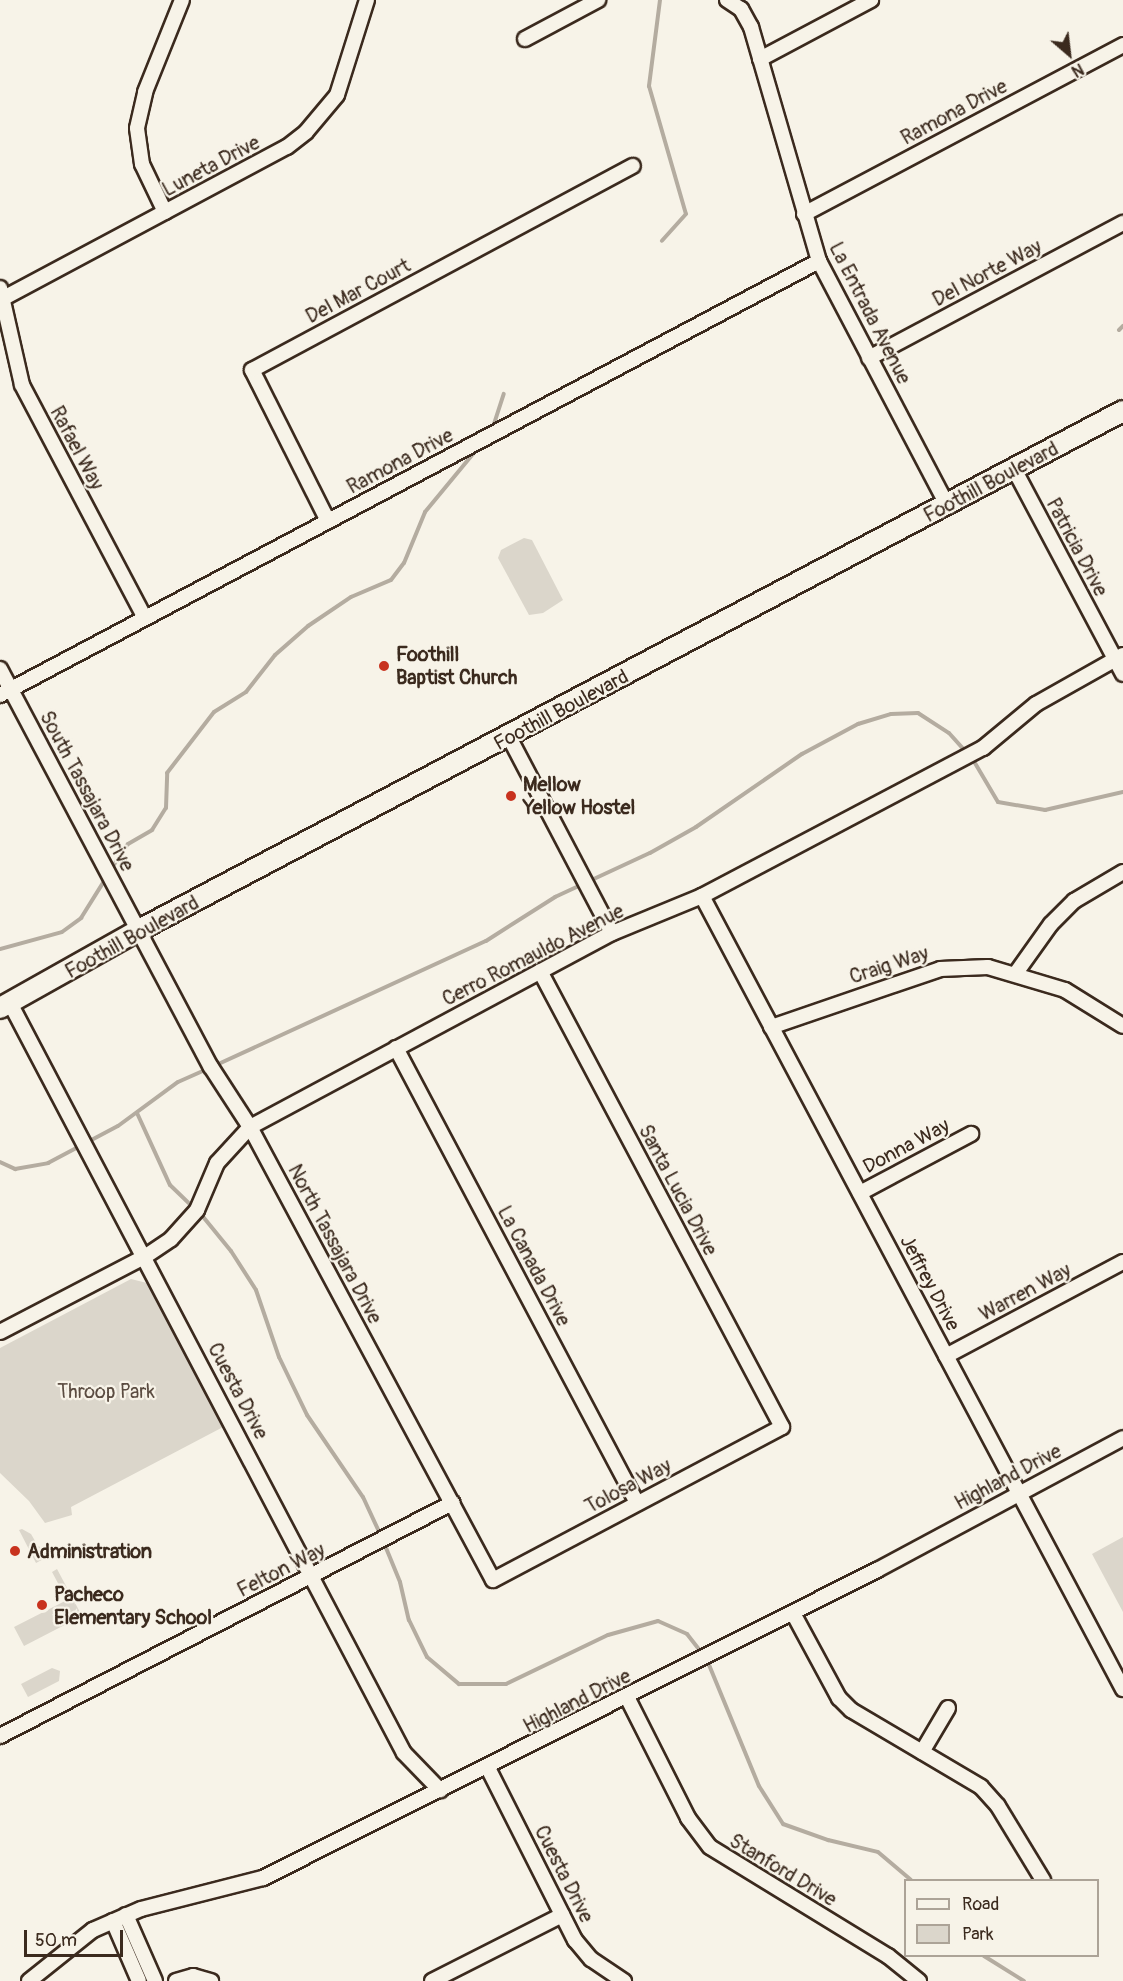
<!DOCTYPE html>
<style>
body{margin:0}
#map{position:relative;width:1123px;height:1981px;overflow:hidden;background:#f7f3e8;font-family:Pangolin,sans-serif}
div>[style]{position:absolute}
.green>*{inset:0;background:#dbd6cb}
.stream>*{height:4px;margin:-2px;padding:0 2px;transform-origin:2px;border-radius:2px;background:#b4aca0}
.roads{filter:drop-shadow(2px 0 #3b2a1e) drop-shadow(-2px 0 #3b2a1e) drop-shadow(0 2px #3b2a1e) drop-shadow(0 -2px #3b2a1e)}
.street>*{height:14px;margin:-7px;padding:0 7px;transform-origin:7px;border-radius:7px;background:#f7f3e8}
.secondary>*{height:20px;margin:-10px;padding:0 10px;transform-origin:10px;border-radius:10px;background:#f7f3e8}
.dots>*{width:16px;height:16px;translate:-50% -50%;box-sizing:border-box;border:3px solid #f7f3e8;border-radius:50%}
span{translate:-50% -50%;white-space:nowrap;text-align:center;line-height:1.15;-webkit-text-stroke:4.5px #f7f3e8;paint-order:stroke}
.street-label{font-size:20px;color:#3b2a1e}
.poi-label{font-size:20px;color:#3b2a1e;font-weight:700}
.left{translate:0 -50%;text-align:left}
.park-label{font-size:20px;color:#5b4c41}
.legend{position:absolute;left:904px;top:1879px;width:195px;height:78px;box-sizing:border-box;background:#f7f3e8;border:2px solid #aca397;margin:0;padding:8px 10px;list-style:none;font-size:18px;color:#3b2a1e}
.legend li{display:flex;align-items:center;gap:12px;height:30px}
.legend b{width:30px;border:2px solid #aca397}
.north{position:absolute;left:1039px;top:24px;width:60px;height:60px;-webkit-text-stroke:4px #f7f3e8;paint-order:stroke;rotate:152deg;font-size:16px;font-weight:700;line-height:24px;text-align:center;color:#3b2a1e}
.north::after{content:'';display:block;margin:auto;width:21px;height:27px;background:#3b2a1e;clip-path:polygon(50% 0,100% 100%,50% 72%,0 100%)}
.scale{position:absolute;left:24px;top:1930px;width:99px;height:27px;box-sizing:border-box;border:3px solid #3b2a1e;border-top:0;padding-left:8px;font-size:18px;line-height:21px;white-space:nowrap;color:#3b2a1e;-webkit-text-stroke:4px #f7f3e8;paint-order:stroke}
</style>
<div id="map">
<div class="green">
<i style="clip-path:polygon(524px 538px,532px 540px,563px 600px,543px 613px,529px 615px,498px 558px,501px 550px)"></i>
<i style="clip-path:polygon(131px 1279px,147px 1283px,152px 1289px,225px 1426px,71px 1507px,72px 1515px,45px 1523px,29px 1501px,0 1473px,0 1348px)"></i>
<i style="clip-path:polygon(22px 1529px,31px 1534px,38px 1546px,49px 1551px,49px 1556px,36px 1563px,19px 1530px)"></i>
<i style="clip-path:polygon(1123px 1537px,1123px 1612px,1092px 1554px)"></i>
<i style="clip-path:polygon(57px 1569px,82px 1616px,24px 1646px,14px 1627px,67px 1600px,52px 1572px)"></i>
<i style="clip-path:polygon(52px 1668px,60px 1671px,59px 1681px,28px 1697px,21px 1684px)"></i>
</div>
<div class="stream">
<i style="left:660px;top:0;width:87px;rotate:97.3deg"></i>
<i style="left:649px;top:86px;width:133px;rotate:73.9deg"></i>
<i style="left:686px;top:214px;width:36px;rotate:132deg"></i>
<i style="left:1119px;top:330px;width:6px;rotate:-45deg"></i>
<i style="left:492px;top:430px;width:38px;rotate:-72deg"></i>
<i style="left:972px;top:758px;width:51px;rotate:59.4deg"></i>
<i style="left:998px;top:802px;width:48px;rotate:9.7deg"></i>
<i style="left:1045px;top:810px;width:80px;rotate:-13deg"></i>
<i style="left:111px;top:869px;width:30px;rotate:-56deg"></i>
<i style="left:128px;top:844px;width:28px;rotate:-30deg"></i>
<i style="left:152px;top:830px;width:26px;rotate:-58deg"></i>
<i style="left:166px;top:808px;width:35px;rotate:-88deg"></i>
<i style="left:167px;top:773px;width:77px;rotate:-52.4deg"></i>
<i style="left:214px;top:712px;width:38px;rotate:-32deg"></i>
<i style="left:246px;top:692px;width:47px;rotate:-51.9deg"></i>
<i style="left:275px;top:655px;width:44px;rotate:-41.3deg"></i>
<i style="left:308px;top:626px;width:52px;rotate:-34deg"></i>
<i style="left:351px;top:597px;width:43px;rotate:-23deg"></i>
<i style="left:391px;top:580px;width:21px;rotate:-53deg"></i>
<i style="left:404px;top:563px;width:55px;rotate:-67.6deg"></i>
<i style="left:425px;top:512px;width:83px;rotate:-50.4deg"></i>
<i style="left:0;top:949px;width:64px;rotate:-15.3deg"></i>
<i style="left:62px;top:932px;width:24px;rotate:-36deg"></i>
<i style="left:81px;top:918px;width:47px;rotate:-58deg"></i>
<i style="left:214px;top:1066px;width:299px;rotate:-24.7deg"></i>
<i style="left:486px;top:941px;width:82px;rotate:-32.5deg"></i>
<i style="left:555px;top:897px;width:105px;rotate:-24.9deg"></i>
<i style="left:650px;top:853px;width:53px;rotate:-29.5deg"></i>
<i style="left:696px;top:827px;width:129px;rotate:-34.6deg"></i>
<i style="left:802px;top:754px;width:64px;rotate:-28.2deg"></i>
<i style="left:858px;top:724px;width:34px;rotate:-17deg"></i>
<i style="left:891px;top:714px;width:27px;rotate:-2deg"></i>
<i style="left:918px;top:713px;width:37px;rotate:33deg"></i>
<i style="left:949px;top:733px;width:27px;rotate:48deg"></i>
<i style="left:137px;top:1113px;width:79px;rotate:65.4deg"></i>
<i style="left:170px;top:1185px;width:33px;rotate:44deg"></i>
<i style="left:0;top:1162px;width:17px;rotate:25deg"></i>
<i style="left:15px;top:1169px;width:34px;rotate:-10deg"></i>
<i style="left:48px;top:1163px;width:79px;rotate:-27.9deg"></i>
<i style="left:118px;top:1126px;width:74px;rotate:-36.3deg"></i>
<i style="left:178px;top:1082px;width:32px;rotate:-24deg"></i>
<i style="left:200px;top:1213px;width:49px;rotate:50.8deg"></i>
<i style="left:231px;top:1251px;width:46px;rotate:57.3deg"></i>
<i style="left:256px;top:1290px;width:71px;rotate:71.1deg"></i>
<i style="left:279px;top:1357px;width:64px;rotate:64.2deg"></i>
<i style="left:307px;top:1415px;width:99px;rotate:55.7deg"></i>
<i style="left:363px;top:1497px;width:43px;rotate:65.2deg"></i>
<i style="left:384px;top:1543px;width:42px;rotate:67.7deg"></i>
<i style="left:400px;top:1582px;width:39px;rotate:77deg"></i>
<i style="left:409px;top:1620px;width:41px;rotate:64.1deg"></i>
<i style="left:427px;top:1657px;width:42px;rotate:40.2deg"></i>
<i style="left:459px;top:1684px;width:47px"></i>
<i style="left:506px;top:1684px;width:113px;rotate:-25.7deg"></i>
<i style="left:608px;top:1635px;width:52px;rotate:-15.6deg"></i>
<i style="left:658px;top:1621px;width:32px;rotate:24deg"></i>
<i style="left:687px;top:1634px;width:33px;rotate:52deg"></i>
<i style="left:707px;top:1660px;width:136px;rotate:67.6deg"></i>
<i style="left:759px;top:1786px;width:45px;rotate:57.7deg"></i>
<i style="left:783px;top:1824px;width:48px;rotate:19.6deg"></i>
<i style="left:828px;top:1840px;width:51px;rotate:13.5deg"></i>
<i style="left:878px;top:1852px;width:43px;rotate:40.3deg"></i>
<i style="left:984px;top:1956px;width:47px;rotate:32deg"></i>
</div>
<div class="roads">
<div class="street">
<i style="left:727px;top:0;width:17px;rotate:33deg"></i>
<i style="left:741px;top:9px;width:21px;rotate:61deg"></i>
<i style="left:751px;top:27px;width:244px;rotate:73.8deg"></i>
<i style="left:819px;top:261px;width:276px;rotate:62.3deg"></i>
<i style="left:525px;top:39px;width:83px;rotate:-28.1deg"></i>
<i style="left:760px;top:59px;width:126px;rotate:-28deg"></i>
<i style="left:165px;top:212px;width:53px;rotate:-115.6deg"></i>
<i style="left:142px;top:164px;width:36px;rotate:-98deg"></i>
<i style="left:137px;top:128px;width:37px;rotate:-77deg"></i>
<i style="left:145px;top:92px;width:99px;rotate:-68.1deg"></i>
<i style="left:804px;top:214px;width:361px;rotate:-27.9deg"></i>
<i style="left:0;top:288px;width:99px;rotate:77.2deg"></i>
<i style="left:22px;top:385px;width:263px;rotate:62.2deg"></i>
<i style="left:0;top:300px;width:325px;rotate:-28.1deg"></i>
<i style="left:287px;top:147px;width:24px;rotate:-38deg"></i>
<i style="left:306px;top:132px;width:48px;rotate:-50deg"></i>
<i style="left:337px;top:95px;width:100px;rotate:-72.5deg"></i>
<i style="left:869px;top:358px;width:288px;rotate:-28deg"></i>
<i style="left:1014px;top:469px;width:232px;rotate:62deg"></i>
<i style="left:328px;top:521px;width:169px;rotate:-116.7deg"></i>
<i style="left:252px;top:370px;width:432px;rotate:-28.2deg"></i>
<i style="left:0;top:669px;width:450px;rotate:62.1deg"></i>
<i style="left:211px;top:1067px;width:72px;rotate:57deg"></i>
<i style="left:250px;top:1127px;width:514px;rotate:61.79deg"></i>
<i style="left:493px;top:1580px;width:327px;rotate:-27.9deg"></i>
<i style="left:782px;top:1427px;width:516px;rotate:-117.95deg"></i>
<i style="left:0;top:695px;width:927px;rotate:-27.92deg"></i>
<i style="left:509px;top:737px;width:221px;rotate:62.3deg"></i>
<i style="left:702px;top:896px;width:898px;rotate:62.04deg"></i>
<i style="left:1016px;top:973px;width:60px;rotate:-54.5deg"></i>
<i style="left:1051px;top:924px;width:33px;rotate:-45deg"></i>
<i style="left:1074px;top:901px;width:57px;rotate:-30.6deg"></i>
<i style="left:10px;top:1003px;width:847px;rotate:62.29deg"></i>
<i style="left:404px;top:1753px;width:52px;rotate:45.8deg"></i>
<i style="left:771px;top:1027px;width:179px;rotate:-18.9deg"></i>
<i style="left:940px;top:969px;width:48px;rotate:-2.4deg"></i>
<i style="left:988px;top:967px;width:80px;rotate:16.6deg"></i>
<i style="left:1065px;top:990px;width:68px;rotate:31.8deg"></i>
<i style="left:396px;top:1048px;width:515px;rotate:62.09deg"></i>
<i style="left:860px;top:1193px;width:126px;rotate:-28deg"></i>
<i style="left:0;top:1332px;width:165px;rotate:-27.5deg"></i>
<i style="left:146px;top:1256px;width:30px;rotate:-34deg"></i>
<i style="left:171px;top:1239px;width:39px;rotate:-48deg"></i>
<i style="left:197px;top:1210px;width:51px;rotate:-66.9deg"></i>
<i style="left:217px;top:1163px;width:49px;rotate:-47.5deg"></i>
<i style="left:250px;top:1127px;width:411px;rotate:-28.2deg"></i>
<i style="left:612px;top:933px;width:97px;rotate:-22.3deg"></i>
<i style="left:702px;top:896px;width:318px;rotate:-27.8deg"></i>
<i style="left:983px;top:748px;width:69px;rotate:-39.7deg"></i>
<i style="left:1036px;top:704px;width:100px;rotate:-29.4deg"></i>
<i style="left:946px;top:1356px;width:200px;rotate:-28deg"></i>
<i style="left:793px;top:1613px;width:97px;rotate:61.6deg"></i>
<i style="left:839px;top:1698px;width:17px;rotate:45deg"></i>
<i style="left:851px;top:1710px;width:151px;rotate:30.6deg"></i>
<i style="left:981px;top:1787px;width:25px;rotate:48deg"></i>
<i style="left:998px;top:1806px;width:87px;rotate:58.7deg"></i>
<i style="left:627px;top:1697px;width:136px;rotate:63.2deg"></i>
<i style="left:688px;top:1818px;width:36px;rotate:53deg"></i>
<i style="left:710px;top:1847px;width:209px;rotate:31.5deg"></i>
<i style="left:888px;top:1956px;width:40px;rotate:39deg"></i>
<i style="left:0;top:1736px;width:509px;rotate:-27.27deg"></i>
<i style="left:922px;top:1752px;width:51px;rotate:-59.4deg"></i>
<i style="left:488px;top:1768px;width:193px;rotate:63.2deg"></i>
<i style="left:575px;top:1940px;width:25px;rotate:50deg"></i>
<i style="left:591px;top:1959px;width:40px;rotate:34deg"></i>
<i style="left:126px;top:1915px;width:72px;rotate:66.3deg"></i>
<i style="left:113px;top:1921px;width:65px;rotate:66.6deg"></i>
<i style="left:29px;top:1981px;width:82px;rotate:-38.6deg"></i>
<i style="left:93px;top:1930px;width:52px;rotate:-23.6deg"></i>
<i style="left:141px;top:1909px;width:126px;rotate:-14.3deg"></i>
<i style="left:263px;top:1878px;width:687px;rotate:-26.64deg"></i>
<i style="left:877px;top:1570px;width:279px;rotate:-28.2deg"></i>
<i style="left:176px;top:1981px;width:18px;rotate:-16deg"></i>
<i style="left:193px;top:1976px;width:19px;rotate:16deg"></i>
<i style="left:432px;top:1981px;width:146px;rotate:-26.9deg"></i>
</div>
<div class="secondary">
<i style="left:0;top:1008px;width:159px;rotate:-29.3deg"></i>
<i style="left:139px;top:930px;width:1112px;rotate:-27.81deg"></i>
</div>
</div>
<div class="dots">
<i style="left:384px;top:666px;background:#c8321e"></i>
<i style="left:511px;top:796px;background:#c8321e"></i>
<i style="left:15px;top:1551px;background:#c8321e"></i>
<i style="left:42px;top:1605px;background:#c8321e"></i>
</div>
<div class="street-label">
<span style="left:954px;top:112px;rotate:-28deg">Ramona Drive</span>
<span style="left:211px;top:166px;rotate:-28deg">Luneta Drive</span>
<span style="left:987px;top:273px;rotate:-28deg">Del Norte Way</span>
<span style="left:358px;top:291px;rotate:-28deg">Del Mar Court</span>
<span style="left:870px;top:313px;rotate:63deg">La Entrada Avenue</span>
<span style="left:77px;top:448px;rotate:62deg">Rafael Way</span>
<span style="left:400px;top:461px;rotate:-28deg">Ramona Drive</span>
<span style="left:991px;top:482px;rotate:-28deg">Foothill Boulevard</span>
<span style="left:1077px;top:547px;rotate:62deg">Patricia Drive</span>
<span style="left:561px;top:710px;rotate:-28deg">Foothill Boulevard</span>
<span style="left:87px;top:791px;rotate:62deg">South Tassajara Drive</span>
<span style="left:132px;top:937px;rotate:-29deg">Foothill Boulevard</span>
<span style="left:533px;top:955px;rotate:-27deg">Cerro Romauldo Avenue</span>
<span style="left:889px;top:965px;rotate:-18deg">Craig Way</span>
<span style="left:906px;top:1146px;rotate:-28deg">Donna Way</span>
<span style="left:678px;top:1190px;rotate:62deg">Santa Lucia Drive</span>
<span style="left:335px;top:1244px;rotate:62deg">North Tassajara Drive</span>
<span style="left:534px;top:1266px;rotate:62deg">La Canada Drive</span>
<span style="left:930px;top:1283px;rotate:62deg">Jeffrey Drive</span>
<span style="left:1025px;top:1292px;rotate:-28deg">Warren Way</span>
<span style="left:238px;top:1391px;rotate:62deg">Cuesta Drive</span>
<span style="left:1008px;top:1477px;rotate:-28deg">Highland Drive</span>
<span style="left:628px;top:1486px;rotate:-28deg">Tolosa Way</span>
<span style="left:281px;top:1570px;rotate:-27deg">Felton Way</span>
<span style="left:577px;top:1701px;rotate:-27deg">Highland Drive</span>
<span style="left:783px;top:1870px;rotate:31deg">Stanford Drive</span>
<span style="left:564px;top:1874px;rotate:63deg">Cuesta Drive</span>
</div>
<div class="poi-label">
<span class="left" style="left:396px;top:666px">Foothill<br>Baptist Church</span>
<span class="left" style="left:523px;top:796px">Mellow<br>Yellow Hostel</span>
<span class="left" style="left:27px;top:1551px">Administration</span>
<span class="left" style="left:54px;top:1606px">Pacheco<br>Elementary School</span>
</div>
<div class="park-label">
<span style="left:106px;top:1391px">Throop Park</span>
</div>
<ul class="legend">
<li><b style="height:8px;background:#f7f3e8"></b>Road</li>
<li><b style="height:16px;background:#dbd6cb"></b>Park</li>
</ul>
<div class="north">N</div>
<div class="scale">50 m</div>
</div>
